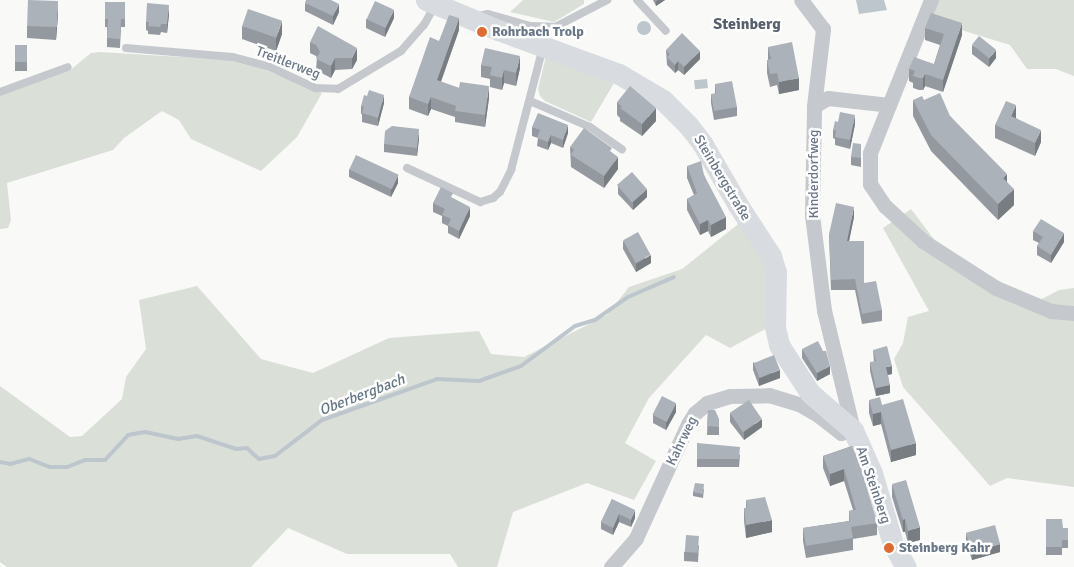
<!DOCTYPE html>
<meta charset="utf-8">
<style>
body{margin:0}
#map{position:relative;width:1074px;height:567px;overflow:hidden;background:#f9f9f7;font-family:Signika,sans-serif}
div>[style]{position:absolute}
.green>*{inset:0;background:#dae0d8}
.water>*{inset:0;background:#bdc6cc;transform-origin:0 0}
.round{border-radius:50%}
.stream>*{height:4px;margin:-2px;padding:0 2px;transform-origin:2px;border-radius:2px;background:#bdc6cc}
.service>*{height:8px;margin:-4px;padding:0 4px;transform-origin:4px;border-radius:4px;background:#c5c8cc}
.minor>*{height:15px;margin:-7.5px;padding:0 7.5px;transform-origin:7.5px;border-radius:7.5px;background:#c5c8cc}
.secondary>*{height:21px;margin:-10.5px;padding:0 10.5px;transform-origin:10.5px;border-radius:10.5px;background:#d8dbdf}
.wall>*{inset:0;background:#94999f;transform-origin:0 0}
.shaded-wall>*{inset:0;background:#787d82;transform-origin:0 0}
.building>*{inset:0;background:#acb2b9;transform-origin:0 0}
.dots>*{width:14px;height:14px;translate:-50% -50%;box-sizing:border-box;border:2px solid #fff;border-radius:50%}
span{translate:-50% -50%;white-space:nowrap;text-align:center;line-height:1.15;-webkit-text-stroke:5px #fff;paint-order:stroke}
.poi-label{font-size:14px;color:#697687;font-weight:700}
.left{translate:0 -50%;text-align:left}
.street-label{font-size:14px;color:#697687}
.water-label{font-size:15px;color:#647782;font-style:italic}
.quarter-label{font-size:16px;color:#56606c;font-weight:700}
</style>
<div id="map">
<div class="green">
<i style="clip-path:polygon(523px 0,584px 0,584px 4px,554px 22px,510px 12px)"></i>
<i style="clip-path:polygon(939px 0,1074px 0,1074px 76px,1056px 69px,1027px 69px,1010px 45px,932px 21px)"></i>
<i style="clip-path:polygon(100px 52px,232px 60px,258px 67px,322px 93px,297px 137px,261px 171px,191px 139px,179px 120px,162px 111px,124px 138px,113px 150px,7px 183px,11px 220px,8px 228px,0 229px,0 96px,69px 71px,91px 53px)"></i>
<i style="clip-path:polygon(546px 56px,617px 78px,591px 122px,545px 101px,540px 96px,538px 89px)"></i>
<i style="clip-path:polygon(911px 209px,936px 242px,962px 261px,1010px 287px,1040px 300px,1059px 290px,1074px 288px,1074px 487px,1007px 478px,990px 486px,903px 387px,894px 359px,903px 343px,908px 317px,929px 311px,883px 228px)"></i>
<i style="clip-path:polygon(742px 221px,767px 256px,769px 327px,730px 348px,706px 335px,649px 398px,625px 443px,656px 461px,634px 500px,587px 483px,513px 512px,497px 567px,458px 567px,450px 554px,347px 554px,288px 528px,251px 567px,7px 567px,0 562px,0 386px,70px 437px,82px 436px,122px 399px,126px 377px,146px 349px,139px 300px,197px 286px,261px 359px,313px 373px,389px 338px,479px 331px,491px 354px,524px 357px,607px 315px,629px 287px,682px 269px)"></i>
</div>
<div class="water">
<i style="clip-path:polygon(856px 0,884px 0,887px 10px,859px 14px)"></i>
<i class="round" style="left:637px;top:21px;width:14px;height:14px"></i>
<i style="left:707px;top:79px;width:9px;height:13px;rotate:84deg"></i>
</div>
<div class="stream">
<i style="left:0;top:462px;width:10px;rotate:11deg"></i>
<i style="left:10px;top:464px;width:20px;rotate:-15deg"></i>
<i style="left:29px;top:459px;width:22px;rotate:21deg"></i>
<i style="left:50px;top:467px;width:17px"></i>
<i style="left:67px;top:467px;width:19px;rotate:-21deg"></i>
<i style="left:85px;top:460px;width:20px"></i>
<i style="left:105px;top:460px;width:34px;rotate:-47deg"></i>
<i style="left:128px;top:435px;width:17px;rotate:-10deg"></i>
<i style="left:145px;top:432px;width:34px;rotate:12deg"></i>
<i style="left:178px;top:439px;width:19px;rotate:-9deg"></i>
<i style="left:197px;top:436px;width:41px;rotate:18.4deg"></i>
<i style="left:236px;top:449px;width:11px;rotate:-5deg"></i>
<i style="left:247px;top:448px;width:16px;rotate:43deg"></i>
<i style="left:259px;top:459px;width:16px;rotate:-11deg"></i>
<i style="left:275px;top:456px;width:59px;rotate:-37.5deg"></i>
<i style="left:322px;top:420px;width:122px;rotate:-19.6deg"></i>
<i style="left:437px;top:379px;width:42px;rotate:2.7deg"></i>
<i style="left:479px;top:381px;width:45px;rotate:-19.7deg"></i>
<i style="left:521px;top:366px;width:67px;rotate:-36.5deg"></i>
<i style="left:575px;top:326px;width:21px;rotate:-17deg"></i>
<i style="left:595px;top:320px;width:40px;rotate:-34.9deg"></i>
<i style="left:628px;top:297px;width:50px;rotate:-23.5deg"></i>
</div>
<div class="service">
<i style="left:637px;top:0;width:42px;rotate:46.9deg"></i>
<i style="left:481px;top:20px;width:5px;rotate:-68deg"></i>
<i style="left:483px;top:15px;width:5px;rotate:-11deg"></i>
<i style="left:488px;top:14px;width:44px;rotate:15.9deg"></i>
<i style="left:530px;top:26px;width:25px;rotate:2deg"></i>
<i style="left:555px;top:27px;width:59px;rotate:-27.4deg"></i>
<i style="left:126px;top:48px;width:107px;rotate:4.8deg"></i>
<i style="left:233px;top:57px;width:38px;rotate:15deg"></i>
<i style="left:270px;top:67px;width:50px;rotate:25deg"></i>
<i style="left:315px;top:88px;width:23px;rotate:2deg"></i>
<i style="left:338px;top:89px;width:74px;rotate:-31.1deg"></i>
<i style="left:401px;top:51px;width:35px;rotate:-49deg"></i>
<i style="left:424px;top:25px;width:23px;rotate:-61deg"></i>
<i style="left:0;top:92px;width:72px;rotate:-20.2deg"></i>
<i style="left:530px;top:101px;width:65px;rotate:23.4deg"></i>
<i style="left:590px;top:127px;width:39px;rotate:35deg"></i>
<i style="left:407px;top:168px;width:81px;rotate:25deg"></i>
<i style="left:480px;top:202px;width:14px;rotate:-17deg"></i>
<i style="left:493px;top:198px;width:9px;rotate:-41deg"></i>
<i style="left:500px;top:192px;width:25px;rotate:-63deg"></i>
<i style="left:511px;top:170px;width:127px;rotate:-75.4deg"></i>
</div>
<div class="minor">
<i style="left:889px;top:105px;width:52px;rotate:111.6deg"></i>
<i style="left:870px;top:153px;width:31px;rotate:90deg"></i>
<i style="left:870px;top:184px;width:27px;rotate:56deg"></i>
<i style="left:885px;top:206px;width:52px;rotate:42.6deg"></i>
<i style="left:923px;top:241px;width:87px;rotate:32.8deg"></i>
<i style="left:996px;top:288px;width:60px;rotate:22.7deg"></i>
<i style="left:1051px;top:311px;width:23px;rotate:5deg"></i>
<i style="left:814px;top:106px;width:16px;rotate:-30deg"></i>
<i style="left:828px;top:98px;width:61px;rotate:6.5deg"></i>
<i style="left:889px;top:105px;width:113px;rotate:-68.2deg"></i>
<i style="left:611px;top:567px;width:38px;rotate:-49deg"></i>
<i style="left:636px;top:538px;width:125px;rotate:-65.5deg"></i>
<i style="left:688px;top:424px;width:13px;rotate:-58deg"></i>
<i style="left:695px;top:413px;width:16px;rotate:-40deg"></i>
<i style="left:707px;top:403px;width:24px;rotate:-17deg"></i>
<i style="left:730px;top:396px;width:39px;rotate:-1deg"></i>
<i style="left:769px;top:395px;width:31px;rotate:17deg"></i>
<i style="left:799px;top:404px;width:22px;rotate:30deg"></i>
<i style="left:818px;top:415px;width:29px;rotate:38deg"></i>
<i style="left:841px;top:433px;width:12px;rotate:-14deg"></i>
<i style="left:853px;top:430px;width:123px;rotate:-103.6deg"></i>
<i style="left:824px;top:310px;width:96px;rotate:-97.2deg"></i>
<i style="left:812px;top:215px;width:109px;rotate:-88.9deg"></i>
<i style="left:814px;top:106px;width:78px;rotate:-83.3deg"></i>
<i style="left:823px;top:29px;width:36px;rotate:-127deg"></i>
</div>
<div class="secondary">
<i style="left:426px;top:0;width:78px;rotate:22.6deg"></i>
<i style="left:498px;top:30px;width:129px;rotate:20deg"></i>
<i style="left:619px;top:74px;width:51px;rotate:30.6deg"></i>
<i style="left:663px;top:100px;width:35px;rotate:45deg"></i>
<i style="left:688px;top:125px;width:23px;rotate:52deg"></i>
<i style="left:702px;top:143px;width:72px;rotate:59.9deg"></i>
<i style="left:738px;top:205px;width:61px;rotate:57.1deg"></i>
<i style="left:771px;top:256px;width:17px;rotate:73deg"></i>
<i style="left:776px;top:272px;width:55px;rotate:91deg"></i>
<i style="left:775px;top:327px;width:18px;rotate:77deg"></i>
<i style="left:779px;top:345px;width:57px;rotate:57.1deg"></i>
<i style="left:810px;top:393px;width:57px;rotate:40.7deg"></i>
<i style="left:853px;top:430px;width:47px;rotate:66.2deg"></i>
<i style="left:872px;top:473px;width:74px;rotate:73.5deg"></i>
<i style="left:893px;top:544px;width:26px;rotate:61deg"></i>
</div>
<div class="wall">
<i style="clip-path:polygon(653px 0,665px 0,656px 6px)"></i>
<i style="clip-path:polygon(105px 2px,125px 2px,125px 27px,121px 27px,120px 48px,107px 47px,107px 27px,105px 27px)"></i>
<i style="clip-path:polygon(305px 3px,339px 12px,333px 25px,305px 11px)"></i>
<i style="clip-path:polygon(58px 14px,56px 40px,27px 38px,27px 26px)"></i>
<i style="clip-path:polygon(169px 14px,167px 33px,161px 32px,160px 35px,148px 34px,148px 31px,146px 30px,146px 22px)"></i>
<i style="clip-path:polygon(394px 18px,385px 37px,366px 28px,366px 19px)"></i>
<i style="clip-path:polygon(242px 26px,282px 34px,276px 51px,242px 39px)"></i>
<i style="clip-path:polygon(925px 28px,962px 35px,943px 92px,925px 86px,923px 90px,919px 90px,913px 88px,913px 83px,909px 81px,909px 69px,934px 64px,940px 45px,925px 40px)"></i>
<i style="clip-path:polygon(459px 30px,441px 82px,489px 98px,485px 127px,455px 122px,455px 117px,431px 109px,428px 116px,409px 109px,409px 97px,439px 41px)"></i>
<i style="clip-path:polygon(310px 42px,357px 60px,352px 69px,335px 70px,331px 78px,316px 70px,317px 58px,316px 56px,310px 53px)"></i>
<i style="left:15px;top:45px;width:12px;height:26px"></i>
<i style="clip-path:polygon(972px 45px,996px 58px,989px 67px,972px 54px)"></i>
<i style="clip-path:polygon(768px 47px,799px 90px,779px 94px,777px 85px,770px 87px,767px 73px,767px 60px,768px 60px)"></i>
<i style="clip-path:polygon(666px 50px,700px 59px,684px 75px,678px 70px,675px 73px,667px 65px)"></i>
<i style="clip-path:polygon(481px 65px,520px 68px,516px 86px,504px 83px,502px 90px,490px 87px,490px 79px,481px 77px)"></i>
<i style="clip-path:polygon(715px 84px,737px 107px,737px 116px,714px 120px,711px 103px,711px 94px,715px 94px)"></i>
<i style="clip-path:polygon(913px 100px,924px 100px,950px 116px,1007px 182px,1014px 205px,998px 220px,931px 151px,913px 116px)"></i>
<i style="clip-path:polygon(617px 102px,656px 121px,642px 136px,620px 121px,620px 118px,617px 115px)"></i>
<i style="clip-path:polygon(384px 103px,378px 126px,362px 122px,362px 114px,361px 114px,361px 106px)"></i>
<i style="clip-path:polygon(1016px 118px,1041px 142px,1035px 156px,995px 138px,995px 125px)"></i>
<i style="clip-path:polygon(855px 124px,850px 149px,835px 145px,835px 139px,833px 138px,833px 130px)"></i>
<i style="clip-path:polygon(532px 127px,568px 133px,563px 148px,551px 143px,548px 150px,537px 146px,538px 138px,532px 136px)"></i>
<i style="clip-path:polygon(419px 138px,417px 156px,384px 152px,384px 144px)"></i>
<i style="clip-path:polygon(861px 144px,861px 167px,851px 165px,851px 157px)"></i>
<i style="clip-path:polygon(570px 147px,612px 153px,618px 169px,604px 188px,571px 167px)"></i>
<i style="clip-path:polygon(687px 166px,704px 175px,726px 229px,711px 237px,708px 231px,700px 235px,687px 210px,687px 199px,694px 195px,687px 178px)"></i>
<i style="clip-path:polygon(349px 169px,398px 183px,391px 197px,349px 177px)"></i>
<i style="clip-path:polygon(618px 186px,647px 197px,633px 210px,618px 194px)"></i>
<i style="clip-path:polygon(453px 199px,470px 216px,459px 239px,448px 233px,448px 226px,442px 223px,442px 216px,433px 212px,433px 203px)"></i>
<i style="clip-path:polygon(854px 217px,849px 241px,864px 283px,882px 310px,882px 321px,862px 324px,855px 290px,831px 290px,829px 234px)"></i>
<i style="clip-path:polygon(1033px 231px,1064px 242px,1051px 263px,1037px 255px,1037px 246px,1039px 243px,1033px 240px)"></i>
<i style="clip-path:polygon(623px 241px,651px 263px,636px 272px,623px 249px)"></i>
<i style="clip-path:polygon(802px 349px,830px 374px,817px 381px,802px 358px)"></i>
<i style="clip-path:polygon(873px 350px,892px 374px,888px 375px,890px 393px,876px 396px,870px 371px,870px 362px,874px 362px)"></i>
<i style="clip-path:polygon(753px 362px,780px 378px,759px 386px,753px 370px)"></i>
<i style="clip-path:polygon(869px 400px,882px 405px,916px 455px,891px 462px,881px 424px,873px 426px,869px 413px)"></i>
<i style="clip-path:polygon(708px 410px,719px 419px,719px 435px,707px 435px)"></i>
<i style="clip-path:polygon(676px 412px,666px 430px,653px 423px,653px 415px)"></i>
<i style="clip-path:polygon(730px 413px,762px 427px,744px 440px,730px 422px)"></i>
<i style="clip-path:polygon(697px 443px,740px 455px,739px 467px,697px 467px)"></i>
<i style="clip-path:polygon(852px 446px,877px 523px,877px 535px,853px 539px,853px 550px,806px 558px,803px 541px,803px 528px,849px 521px,849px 511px,853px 510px,844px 481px,830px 486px,823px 468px,823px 456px)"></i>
<i style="clip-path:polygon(892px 484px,920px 540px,908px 543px,905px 532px,903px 532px,892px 497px)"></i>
<i style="clip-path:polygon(704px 489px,703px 498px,693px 496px,693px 492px)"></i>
<i style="clip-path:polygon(612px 499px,635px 518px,631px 527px,619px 522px,613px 535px,601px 529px,601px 522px)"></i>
<i style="clip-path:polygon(746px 500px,772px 532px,746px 538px,744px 521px,744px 508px,746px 508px)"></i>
<i style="clip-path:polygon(1046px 519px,1063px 528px,1068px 528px,1068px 548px,1062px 548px,1062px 555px,1046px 555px)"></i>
<i style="clip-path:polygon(966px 534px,1000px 552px,972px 560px,966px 542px)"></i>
<i style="clip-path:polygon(699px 545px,698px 562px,684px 561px,684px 552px)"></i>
</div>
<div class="shaded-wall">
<i style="clip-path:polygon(658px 0,665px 0,656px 6px,656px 2px)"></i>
<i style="clip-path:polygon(58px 1px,58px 14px,56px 40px,56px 28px)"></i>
<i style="clip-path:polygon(339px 4px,339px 12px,333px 25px,333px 16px)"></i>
<i style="clip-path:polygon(169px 5px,169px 14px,167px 33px,167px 24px)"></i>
<i style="clip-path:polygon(394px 10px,394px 18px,385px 37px,385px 28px)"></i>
<i style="clip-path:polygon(459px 18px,459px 30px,437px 92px,437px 80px)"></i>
<i style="clip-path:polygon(282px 21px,282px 34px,276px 51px,276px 39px)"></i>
<i style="clip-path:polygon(962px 23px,962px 35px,943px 92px,943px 80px)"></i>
<i style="clip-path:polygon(357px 48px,357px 60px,352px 69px,352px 58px)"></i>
<i style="clip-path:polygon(996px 50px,996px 58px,989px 67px,989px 59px)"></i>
<i style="clip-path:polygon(700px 51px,700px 59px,684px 75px,684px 67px)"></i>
<i style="clip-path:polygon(520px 56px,520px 68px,516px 86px,516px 73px)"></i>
<i style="clip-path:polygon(335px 58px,335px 70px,331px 78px,331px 66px)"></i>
<i style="clip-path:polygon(678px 61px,678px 70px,675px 73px,675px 65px)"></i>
<i style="clip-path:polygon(504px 70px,504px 83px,502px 90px,502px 78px)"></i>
<i style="clip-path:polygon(925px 74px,925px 86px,923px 90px,923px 78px)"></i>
<i style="clip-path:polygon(799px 78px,799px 90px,779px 94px,779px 82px)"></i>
<i style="clip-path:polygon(489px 86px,489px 98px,485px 127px,485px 115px)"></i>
<i style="clip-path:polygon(384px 95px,384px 103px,378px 126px,378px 118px)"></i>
<i style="clip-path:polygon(431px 97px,431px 109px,428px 116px,428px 104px)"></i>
<i style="clip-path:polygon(1016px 105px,1016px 118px,1011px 129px,1011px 116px)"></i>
<i style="clip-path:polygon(656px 108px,656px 121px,642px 136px,642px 124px)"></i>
<i style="clip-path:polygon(855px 115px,855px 124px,850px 149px,850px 140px)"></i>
<i style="clip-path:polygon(568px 125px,568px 133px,563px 148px,563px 140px)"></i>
<i style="clip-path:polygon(419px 129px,419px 138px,417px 156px,417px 148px)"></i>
<i style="clip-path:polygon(1041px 130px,1041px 142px,1035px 156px,1035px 143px)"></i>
<i style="clip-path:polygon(551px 135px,551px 143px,548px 150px,548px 142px)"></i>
<i style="clip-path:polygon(618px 157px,618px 169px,604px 188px,604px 176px)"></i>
<i style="clip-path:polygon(1007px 174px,1007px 190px,1003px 178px)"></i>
<i style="clip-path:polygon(398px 175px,398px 183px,391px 197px,391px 189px)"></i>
<i style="clip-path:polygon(647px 189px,647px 197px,633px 210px,633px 202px)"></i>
<i style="clip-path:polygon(1014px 189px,1014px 205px,998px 220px,998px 204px)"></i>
<i style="clip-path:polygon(470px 207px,470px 216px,459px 239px,459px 231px)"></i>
<i style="clip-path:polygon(854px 207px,854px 217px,847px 251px,847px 241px)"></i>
<i style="clip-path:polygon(726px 217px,726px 229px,711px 237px,711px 225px)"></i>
<i style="clip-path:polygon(708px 220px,708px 231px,700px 235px,700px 224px)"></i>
<i style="clip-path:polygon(1064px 233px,1064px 242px,1051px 263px,1051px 255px)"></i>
<i style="clip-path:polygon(651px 255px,651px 263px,636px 272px,636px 264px)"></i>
<i style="clip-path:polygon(830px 366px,830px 374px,817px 381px,817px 373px)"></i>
<i style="clip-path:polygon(892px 366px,892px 374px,886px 375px,886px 367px)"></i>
<i style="clip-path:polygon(780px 370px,780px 378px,759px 386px,759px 378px)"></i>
<i style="clip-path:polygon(890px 385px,890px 393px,876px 396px,876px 388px)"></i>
<i style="clip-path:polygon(676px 403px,676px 412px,666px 430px,666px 422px)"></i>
<i style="clip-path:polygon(881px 412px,881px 424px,873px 426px,873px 414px)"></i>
<i style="clip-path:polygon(762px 419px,762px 427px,744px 440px,744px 432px)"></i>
<i style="clip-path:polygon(916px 443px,916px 455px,891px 462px,891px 450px)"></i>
<i style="clip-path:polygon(844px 469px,844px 481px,830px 486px,830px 474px)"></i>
<i style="clip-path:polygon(635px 510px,635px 518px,631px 527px,631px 520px)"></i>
<i style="clip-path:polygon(619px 514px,619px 522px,613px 535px,613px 528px)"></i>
<i style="left:905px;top:519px;width:13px;height:2px;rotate:90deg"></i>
<i style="clip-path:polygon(772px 520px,772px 532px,746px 538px,746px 525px)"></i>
<i style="clip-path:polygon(920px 527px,920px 540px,908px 543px,908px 531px)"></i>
<i style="clip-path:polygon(1000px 544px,1000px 552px,972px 560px,972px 552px)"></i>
</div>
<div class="building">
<i style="left:28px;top:0;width:30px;height:26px;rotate:2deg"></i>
<i style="clip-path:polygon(306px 0,331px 0,339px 4px,333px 16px,305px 3px)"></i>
<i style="left:375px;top:1px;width:21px;height:20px;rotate:25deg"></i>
<i style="clip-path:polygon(105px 2px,125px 2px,125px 19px,121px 19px,120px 39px,107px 38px,108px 19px,105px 19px)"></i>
<i style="clip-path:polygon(147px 3px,169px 5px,167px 24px,161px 24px,160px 27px,148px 26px,149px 22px,146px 22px)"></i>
<i style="left:248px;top:9px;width:36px;height:18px;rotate:19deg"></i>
<i style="clip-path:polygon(931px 13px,962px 23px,943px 80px,925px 74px,923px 78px,919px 78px,913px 76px,915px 71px,909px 69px,914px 57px,934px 64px,944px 34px,925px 28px)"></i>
<i style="clip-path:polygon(449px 15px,459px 18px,437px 80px,459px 88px,460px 82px,489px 86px,485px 115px,455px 111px,456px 106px,431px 97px,428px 104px,409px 97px,430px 37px,439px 41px)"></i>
<i style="clip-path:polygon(318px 26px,357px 48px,352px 58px,335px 58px,331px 66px,316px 59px,320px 52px,316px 45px,310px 42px)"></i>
<i style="clip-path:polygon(682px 33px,700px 51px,684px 67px,678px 61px,675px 65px,667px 57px,670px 54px,666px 50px)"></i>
<i style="left:979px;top:36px;width:22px;height:11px;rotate:39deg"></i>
<i style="clip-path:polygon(792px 42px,799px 78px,779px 82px,777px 73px,770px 74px,767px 60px,771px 59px,768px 47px)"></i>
<i style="left:15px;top:45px;width:12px;height:17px"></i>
<i style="clip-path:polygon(485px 48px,520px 56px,516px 73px,504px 70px,502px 78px,490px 75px,492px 67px,481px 65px)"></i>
<i style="clip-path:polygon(732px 81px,737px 107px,714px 111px,711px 94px,716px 93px,715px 84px)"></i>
<i style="clip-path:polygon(630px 86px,656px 108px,642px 124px,620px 108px,622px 107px,617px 102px)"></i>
<i style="clip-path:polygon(369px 90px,384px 95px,378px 118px,362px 113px,364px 107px,361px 106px,364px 95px,367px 96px)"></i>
<i style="clip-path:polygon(940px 93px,950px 116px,1007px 174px,1003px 178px,1014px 189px,998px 204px,931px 135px,913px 100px,922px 96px,924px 100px)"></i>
<i style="clip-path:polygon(1006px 101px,1016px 105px,1011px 116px,1041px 130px,1035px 143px,995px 125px)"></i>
<i style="clip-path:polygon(840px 112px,855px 115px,850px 140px,835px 137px,836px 131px,833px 130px,835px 121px,838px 122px)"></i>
<i style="clip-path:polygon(538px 113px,568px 125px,563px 140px,551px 135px,548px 142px,537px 138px,540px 130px,532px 127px)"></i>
<i style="clip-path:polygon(392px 126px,419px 129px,417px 148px,384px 144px,385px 131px)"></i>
<i style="clip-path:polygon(584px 128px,612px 148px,610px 151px,618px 157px,604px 176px,571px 155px,574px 149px,570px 147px)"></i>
<i style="clip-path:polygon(853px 143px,861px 144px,861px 158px,851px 157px)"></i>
<i style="left:356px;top:155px;width:47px;height:16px;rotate:25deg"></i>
<i style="clip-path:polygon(701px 161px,704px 175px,726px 217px,711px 225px,708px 220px,700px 224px,687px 199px,697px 193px,687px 166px)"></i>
<i style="left:632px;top:172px;width:23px;height:20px;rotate:49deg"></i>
<i style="clip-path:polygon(441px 187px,453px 193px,451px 197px,470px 207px,459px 231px,448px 225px,451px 219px,442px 215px,445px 209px,433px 203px)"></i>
<i style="clip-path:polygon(836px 203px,854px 207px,847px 241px,864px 241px,864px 283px,876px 281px,882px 310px,862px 314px,855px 279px,831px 280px,829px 234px)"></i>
<i style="clip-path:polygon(1041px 219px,1064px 233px,1051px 255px,1037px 246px,1043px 237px,1033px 231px)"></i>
<i style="left:638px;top:232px;width:26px;height:17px;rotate:61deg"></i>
<i style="clip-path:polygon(818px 341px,823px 351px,826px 351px,830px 366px,817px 373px,802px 349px)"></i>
<i style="clip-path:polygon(887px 346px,892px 366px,886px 367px,890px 385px,876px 388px,870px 362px,876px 361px,873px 350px)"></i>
<i style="left:774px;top:355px;width:16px;height:22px;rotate:68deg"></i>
<i style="left:662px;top:396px;width:16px;height:21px;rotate:27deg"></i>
<i style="clip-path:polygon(880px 397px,882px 405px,903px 399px,916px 443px,891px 450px,881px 412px,873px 414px,869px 400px)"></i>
<i style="left:749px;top:400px;width:23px;height:23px;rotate:56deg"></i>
<i style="clip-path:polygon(708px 410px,715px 410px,719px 419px,719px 427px,707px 426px)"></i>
<i style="clip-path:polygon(697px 443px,740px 447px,739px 459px,697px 459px)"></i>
<i style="clip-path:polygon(852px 446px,860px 465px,877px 523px,851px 527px,853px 538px,806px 546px,803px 528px,850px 521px,849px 511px,856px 510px,844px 469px,830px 474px,823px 456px)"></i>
<i style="clip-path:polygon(906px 480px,920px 527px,908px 531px,905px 519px,903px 520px,892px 484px)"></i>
<i style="clip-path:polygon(695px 483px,704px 484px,703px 494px,693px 492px)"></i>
<i style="clip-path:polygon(765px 497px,772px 520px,746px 525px,744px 508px,747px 508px,746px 500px)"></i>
<i style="clip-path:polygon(612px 499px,635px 510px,631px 520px,619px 514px,613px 528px,601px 522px)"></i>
<i style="clip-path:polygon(1046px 519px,1062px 519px,1063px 528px,1068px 528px,1068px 540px,1062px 540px,1062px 547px,1046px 547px)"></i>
<i style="left:995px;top:525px;width:20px;height:30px;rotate:75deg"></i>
<i style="left:686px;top:535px;width:13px;height:17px;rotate:4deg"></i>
</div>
<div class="dots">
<i style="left:482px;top:32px;background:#e06b30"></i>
<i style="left:889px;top:548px;background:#e06b30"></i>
</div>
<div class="poi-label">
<span class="left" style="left:492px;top:32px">Rohrbach Trolp</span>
<span class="left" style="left:899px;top:548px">Steinberg Kahr</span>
</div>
<div class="street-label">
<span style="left:288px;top:63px;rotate:21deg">Treitlerweg</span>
<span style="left:814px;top:174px;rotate:-90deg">Kinderdorfweg</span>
<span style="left:722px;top:178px;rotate:59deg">Steinbergstraße</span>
<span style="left:682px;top:441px;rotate:-64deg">Kahrweg</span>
<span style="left:873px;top:485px;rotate:71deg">Am Steinberg</span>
</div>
<div class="water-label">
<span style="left:362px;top:395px;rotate:-21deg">Oberbergbach</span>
</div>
<div class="quarter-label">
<span style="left:747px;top:24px">Steinberg</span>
</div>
</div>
